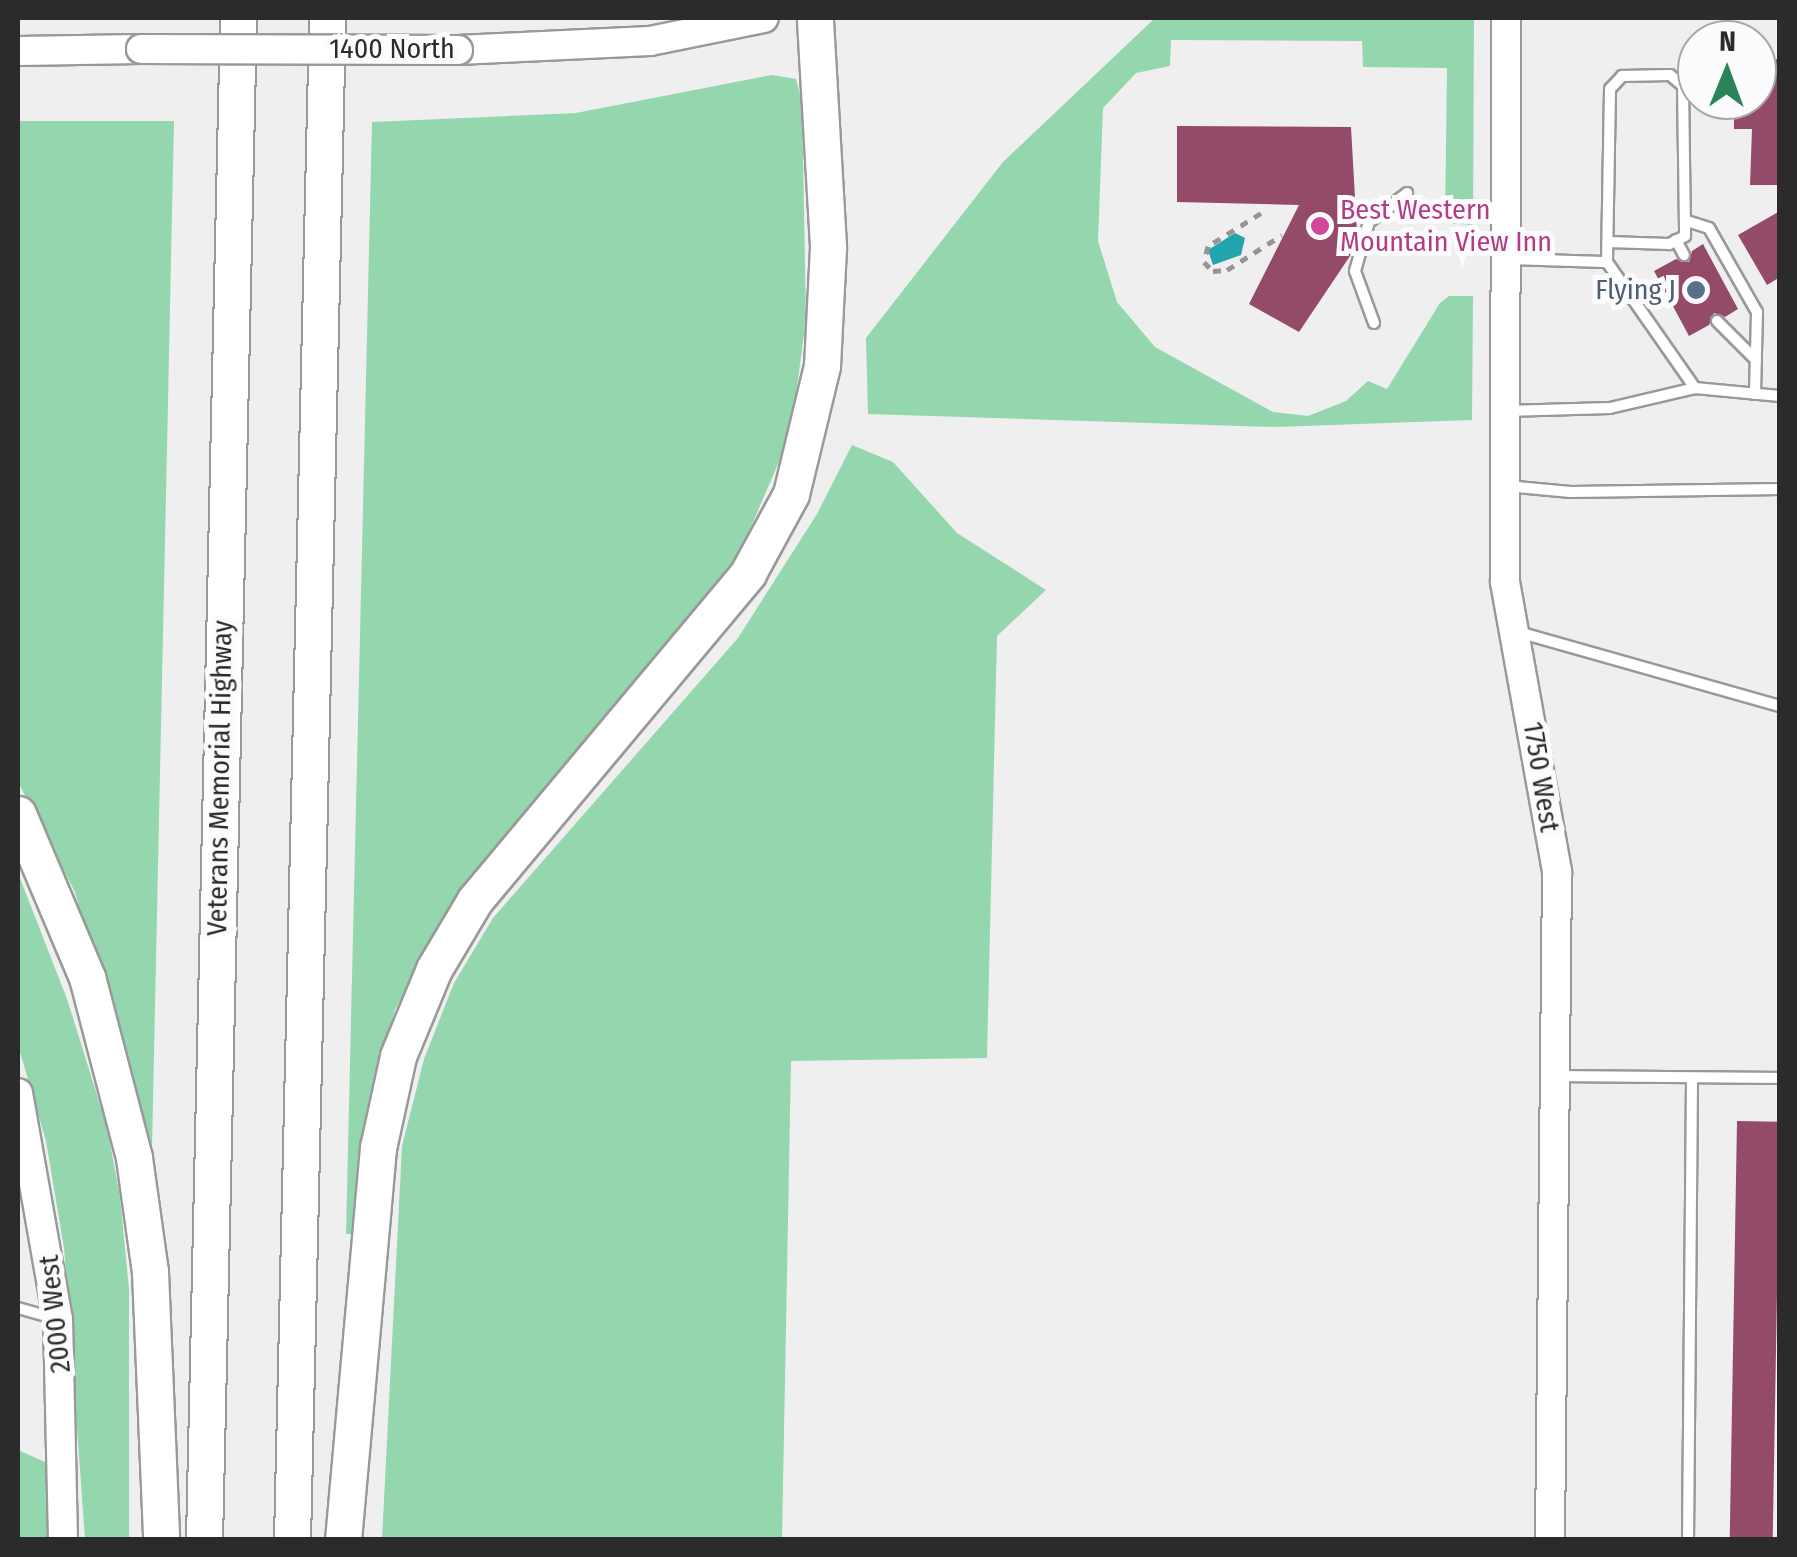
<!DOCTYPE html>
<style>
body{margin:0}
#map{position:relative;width:1797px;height:1557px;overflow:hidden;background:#efeff0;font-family:"Fira Sans Condensed",sans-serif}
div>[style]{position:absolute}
.green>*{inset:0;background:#94d6ae}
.water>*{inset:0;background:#22a4ad}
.building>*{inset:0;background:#944a69;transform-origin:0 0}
.path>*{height:5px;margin-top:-2.5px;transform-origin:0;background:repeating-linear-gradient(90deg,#959595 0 8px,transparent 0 16px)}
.roads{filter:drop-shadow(2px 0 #99999a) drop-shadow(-2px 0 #99999a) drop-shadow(0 2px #99999a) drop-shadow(0 -2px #99999a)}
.lane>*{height:10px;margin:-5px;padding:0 5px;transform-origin:5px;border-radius:5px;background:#fff}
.secondary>*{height:28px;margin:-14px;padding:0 14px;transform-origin:14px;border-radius:14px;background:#fff}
.highway>*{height:35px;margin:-17.5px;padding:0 17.5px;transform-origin:17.5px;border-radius:17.5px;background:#fff}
.bridges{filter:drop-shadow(2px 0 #99999a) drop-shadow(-2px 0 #99999a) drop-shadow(0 2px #99999a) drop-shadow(0 -2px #99999a)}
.secondary-bridge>*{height:28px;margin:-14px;padding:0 14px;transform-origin:14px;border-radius:14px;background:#fff}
.dots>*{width:28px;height:28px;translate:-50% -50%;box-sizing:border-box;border:5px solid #fcfcfe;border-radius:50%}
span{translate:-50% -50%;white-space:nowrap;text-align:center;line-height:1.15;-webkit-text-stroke:10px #fcfcfe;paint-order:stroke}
.street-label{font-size:28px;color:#2b2b2b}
.hotel-label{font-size:28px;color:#b23c85}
.left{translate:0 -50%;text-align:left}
.service-label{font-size:28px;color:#4e5e75}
.right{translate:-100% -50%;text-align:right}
.frame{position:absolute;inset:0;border:20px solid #2b2b2b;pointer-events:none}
.north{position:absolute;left:1677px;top:20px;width:100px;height:100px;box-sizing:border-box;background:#fcfcfe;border:2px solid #a8a8aa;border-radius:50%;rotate:1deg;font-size:28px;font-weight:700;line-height:40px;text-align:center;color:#2b2b2b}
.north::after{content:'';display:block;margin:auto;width:35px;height:45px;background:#2b8358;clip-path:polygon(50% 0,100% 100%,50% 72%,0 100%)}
</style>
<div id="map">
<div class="green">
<i style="clip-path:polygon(1155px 18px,1474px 18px,1473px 225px,1445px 223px,1447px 68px,1363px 67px,1362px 41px,1171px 40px,1170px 66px,1136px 73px,1103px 108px,1098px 241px,1117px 302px,1155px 347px,1273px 412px,1308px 416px,1346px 401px,1368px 381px,1387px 389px,1440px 303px,1449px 296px,1473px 296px,1472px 420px,1275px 427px,868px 414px,866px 338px,1003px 162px)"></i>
<i style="clip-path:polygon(772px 75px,796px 79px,802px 101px,806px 318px,791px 434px,740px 552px,694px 617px,462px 887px,435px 932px,395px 1010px,377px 1078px,356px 1234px,346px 1234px,372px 122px,576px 113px)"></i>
<i style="clip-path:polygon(18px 121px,174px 121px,152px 1147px,144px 1148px,75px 892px,18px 782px)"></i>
<i style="clip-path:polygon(852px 445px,893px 462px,957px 533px,1046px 590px,997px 636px,987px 1058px,791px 1061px,782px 1539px,382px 1539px,402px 1146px,424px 1059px,454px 983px,493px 918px,738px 638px,817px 514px)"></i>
<i style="clip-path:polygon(18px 873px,67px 999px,107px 1127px,120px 1197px,129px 1289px,129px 1539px,85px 1539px,64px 1248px,46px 1141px,18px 1045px)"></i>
<i style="clip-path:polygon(18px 1450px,63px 1470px,63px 1539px,18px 1539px)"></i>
</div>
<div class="water">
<i style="clip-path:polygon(1235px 233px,1245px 238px,1241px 255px,1213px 265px,1208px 250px)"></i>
</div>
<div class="building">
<i style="clip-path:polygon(1780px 59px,1780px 185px,1750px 185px,1752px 129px,1734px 129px,1734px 100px,1757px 100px,1757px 60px)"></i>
<i style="clip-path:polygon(1177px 126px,1351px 127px,1357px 233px,1350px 256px,1299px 332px,1249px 304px,1299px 205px,1177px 202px)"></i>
<i style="clip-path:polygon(1780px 211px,1780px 277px,1767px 285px,1738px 235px)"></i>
<i style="clip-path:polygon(1703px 244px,1738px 309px,1725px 317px,1714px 313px,1709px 325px,1689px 336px,1654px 271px,1676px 259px,1689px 262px,1692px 251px)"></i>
<i style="left:1737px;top:1121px;width:43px;height:419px;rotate:1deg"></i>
</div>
<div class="path">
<i style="left:1261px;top:213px;width:62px;rotate:148.1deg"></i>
<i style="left:1208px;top:246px;width:16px;rotate:104deg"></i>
<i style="left:1204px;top:262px;width:13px;rotate:45deg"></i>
<i style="left:1213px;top:271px;width:14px;rotate:-4deg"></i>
<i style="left:1227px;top:270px;width:65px;rotate:-32.5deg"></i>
</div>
<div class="roads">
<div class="lane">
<i style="left:1687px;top:221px;width:23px;rotate:18deg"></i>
<i style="left:1709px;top:228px;width:97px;rotate:60.3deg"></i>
<i style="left:1757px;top:312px;width:82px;rotate:91.4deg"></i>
<i style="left:1676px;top:240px;width:17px;rotate:62deg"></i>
<i style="left:1506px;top:259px;width:101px;rotate:1.7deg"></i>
<i style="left:1607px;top:262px;width:154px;rotate:55.1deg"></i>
<i style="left:1695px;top:388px;width:85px;rotate:5.4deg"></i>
<i style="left:1607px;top:262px;width:173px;rotate:-89deg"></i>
<i style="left:1610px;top:89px;width:18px;rotate:-47deg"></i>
<i style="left:1622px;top:76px;width:48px;rotate:-1.2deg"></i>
<i style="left:1670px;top:75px;width:17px;rotate:40deg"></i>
<i style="left:1683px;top:86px;width:150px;rotate:89.2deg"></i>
<i style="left:1685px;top:236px;width:18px;rotate:153deg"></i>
<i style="left:1669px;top:244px;width:61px;rotate:-178.1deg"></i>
<i style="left:1717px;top:321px;width:55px;rotate:45deg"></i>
<i style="left:1374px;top:323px;width:55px;rotate:-110.1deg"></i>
<i style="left:1355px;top:271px;width:51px;rotate:-74.1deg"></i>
<i style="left:1369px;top:222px;width:48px;rotate:-37.3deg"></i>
<i style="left:1506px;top:411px;width:104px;rotate:-1.7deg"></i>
<i style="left:1610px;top:408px;width:87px;rotate:-13.2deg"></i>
<i style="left:1506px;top:486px;width:65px;rotate:5.3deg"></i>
<i style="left:1571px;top:492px;width:209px;rotate:-0.8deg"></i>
<i style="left:1518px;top:632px;width:272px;rotate:15.8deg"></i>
<i style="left:1556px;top:1076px;width:224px;rotate:0.5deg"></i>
<i style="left:18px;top:1308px;width:41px;rotate:15.8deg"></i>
<i style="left:1688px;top:1540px;width:462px;rotate:-89.5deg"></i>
</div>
<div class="secondary">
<i style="left:1506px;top:18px;width:564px;rotate:90.1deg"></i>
<i style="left:1505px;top:582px;width:295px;rotate:79.8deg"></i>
<i style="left:1557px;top:872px;width:668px;rotate:90.6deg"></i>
<i style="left:458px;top:50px;width:192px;rotate:-2.7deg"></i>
<i style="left:650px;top:41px;width:116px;rotate:-11.4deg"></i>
<i style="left:18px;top:51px;width:123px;rotate:-0.9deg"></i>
<i style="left:18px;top:1093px;width:230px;rotate:80deg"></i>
<i style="left:58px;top:1319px;width:221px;rotate:88.7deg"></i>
</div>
<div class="highway">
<i style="left:18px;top:814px;width:177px;rotate:67.1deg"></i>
<i style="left:87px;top:977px;width:187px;rotate:75.4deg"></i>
<i style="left:134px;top:1158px;width:115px;rotate:82deg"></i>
<i style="left:150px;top:1272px;width:268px;rotate:87.6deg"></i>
<i style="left:204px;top:1540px;width:1522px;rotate:-88.72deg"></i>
<i style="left:292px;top:1540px;width:1522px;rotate:-88.68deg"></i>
<i style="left:343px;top:1540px;width:394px;rotate:-84.9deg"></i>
<i style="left:378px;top:1148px;width:94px;rotate:-77.7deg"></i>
<i style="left:398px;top:1056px;width:94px;rotate:-67.5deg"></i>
<i style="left:434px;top:969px;width:80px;rotate:-59.3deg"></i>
<i style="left:475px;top:900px;width:426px;rotate:-50.1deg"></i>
<i style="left:748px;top:573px;width:90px;rotate:-61.4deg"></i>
<i style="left:791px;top:494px;width:132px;rotate:-76.4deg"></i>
<i style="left:822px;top:366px;width:120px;rotate:-87.1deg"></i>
<i style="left:828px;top:246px;width:228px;rotate:-93.3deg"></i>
</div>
</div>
<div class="bridges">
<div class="secondary-bridge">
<i style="left:141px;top:49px;width:317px;rotate:0.2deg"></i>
</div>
</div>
<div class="dots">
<i style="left:1320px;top:226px;background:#d1479c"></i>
<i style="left:1696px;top:290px;background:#5c6f8a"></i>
</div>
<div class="street-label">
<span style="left:392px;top:49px">1400 North</span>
<span style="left:1541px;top:777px;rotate:81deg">1750 West</span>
<span style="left:220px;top:778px;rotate:-89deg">Veterans Memorial Highway</span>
<span style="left:55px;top:1314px;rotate:-96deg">2000 West</span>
</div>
<div class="hotel-label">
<span class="left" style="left:1340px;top:226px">Best Western<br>Mountain View Inn</span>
</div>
<div class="service-label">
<span class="right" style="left:1676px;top:290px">Flying J</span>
</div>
<div class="frame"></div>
<div class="north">N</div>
</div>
